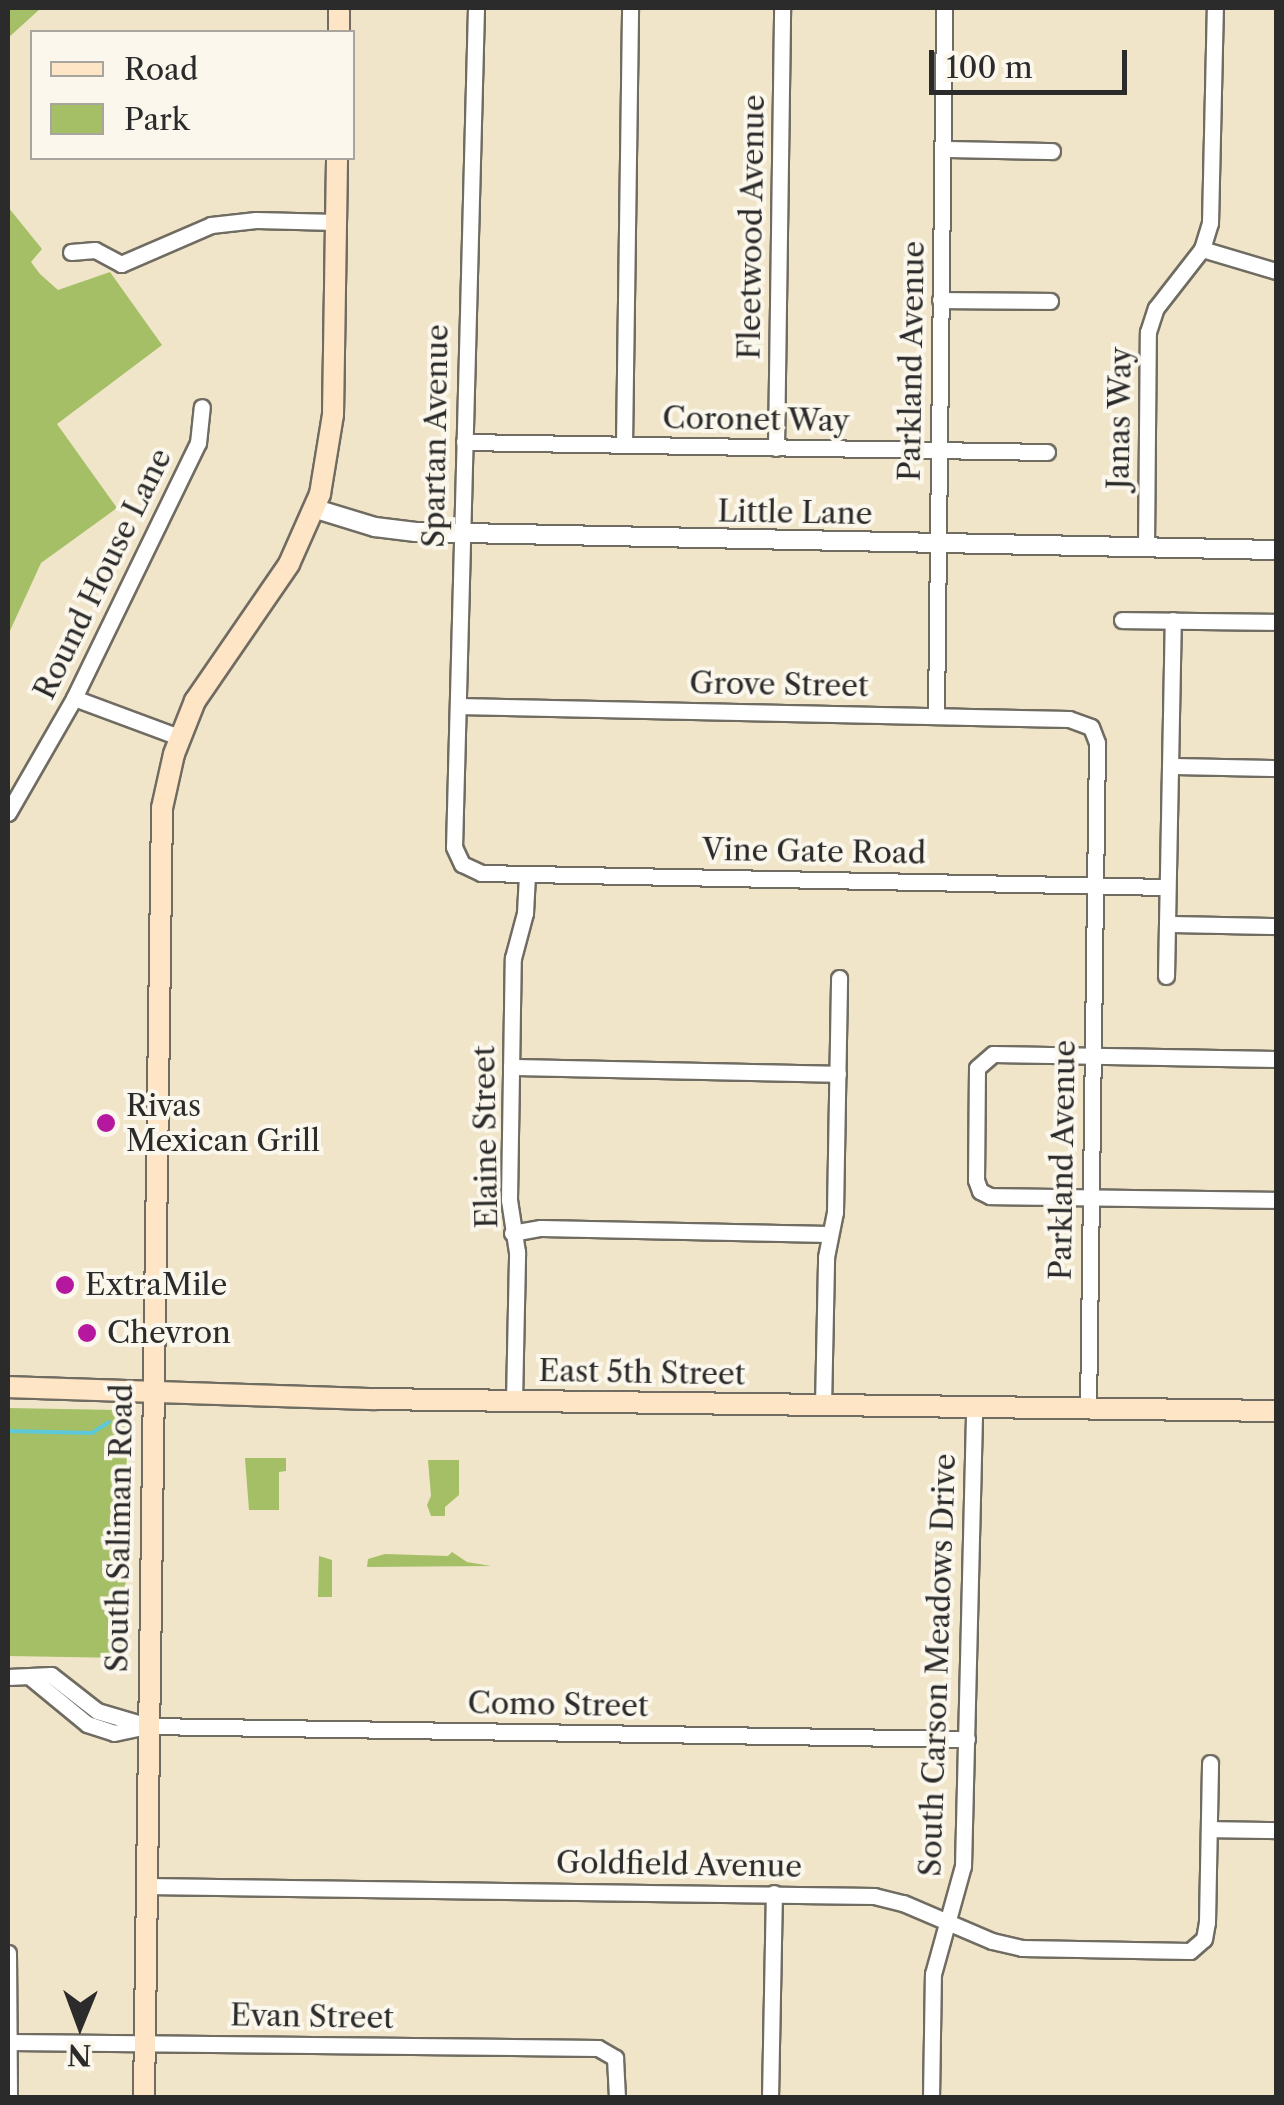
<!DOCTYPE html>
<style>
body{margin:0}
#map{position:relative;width:1284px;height:2105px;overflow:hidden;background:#f0e5c9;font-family:"Libre Caslon Text",serif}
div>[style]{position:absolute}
.green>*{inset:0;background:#a4bf65}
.stream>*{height:4px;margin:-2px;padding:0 2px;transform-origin:2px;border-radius:2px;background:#5dc8d7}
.roads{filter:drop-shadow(2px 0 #706c62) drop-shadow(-2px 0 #706c62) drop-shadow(0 2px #706c62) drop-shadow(0 -2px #706c62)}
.minor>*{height:15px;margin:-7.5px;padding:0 7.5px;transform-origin:7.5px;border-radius:7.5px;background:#fff}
.tertiary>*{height:18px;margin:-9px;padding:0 9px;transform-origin:9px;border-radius:9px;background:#fff}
.secondary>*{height:20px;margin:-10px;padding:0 10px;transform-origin:10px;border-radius:10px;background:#fee5c5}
.dots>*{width:28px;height:28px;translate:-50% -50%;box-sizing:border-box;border:5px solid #fbf7ec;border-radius:50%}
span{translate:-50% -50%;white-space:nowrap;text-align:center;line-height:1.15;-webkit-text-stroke:8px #fbf7ec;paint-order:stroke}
.street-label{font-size:30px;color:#2b2b2b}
.poi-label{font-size:30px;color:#2b2b2b}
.left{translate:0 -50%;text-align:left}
.frame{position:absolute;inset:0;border:10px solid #2b2b2b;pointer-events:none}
.legend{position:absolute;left:30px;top:30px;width:325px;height:130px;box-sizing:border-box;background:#fbf7ec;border:2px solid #a8a59f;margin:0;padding:12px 18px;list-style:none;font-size:30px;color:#2b2b2b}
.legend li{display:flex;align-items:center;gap:20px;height:50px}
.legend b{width:50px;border:2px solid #a8a59f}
.north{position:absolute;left:30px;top:1975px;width:100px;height:100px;-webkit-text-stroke:8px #fbf7ec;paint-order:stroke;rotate:181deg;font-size:28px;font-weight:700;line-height:40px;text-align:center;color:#2b2b2b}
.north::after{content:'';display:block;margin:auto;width:35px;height:45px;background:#2b2b2b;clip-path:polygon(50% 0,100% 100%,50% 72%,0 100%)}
.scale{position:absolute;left:929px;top:50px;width:198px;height:45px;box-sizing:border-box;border:5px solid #2b2b2b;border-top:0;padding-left:12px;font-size:30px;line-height:35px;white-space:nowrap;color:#2b2b2b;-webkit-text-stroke:8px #fbf7ec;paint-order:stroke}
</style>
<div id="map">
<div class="green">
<i style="clip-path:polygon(8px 8px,41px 8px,8px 38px)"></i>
<i style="clip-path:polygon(8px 207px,42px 249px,31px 262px,40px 274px,58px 290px,110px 272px,162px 345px,57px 424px,117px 508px,41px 563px,8px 635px)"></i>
<i style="clip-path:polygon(8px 1408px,117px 1410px,127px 1421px,125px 1658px,8px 1656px)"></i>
<i style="clip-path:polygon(245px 1458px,286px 1458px,286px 1471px,279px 1472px,279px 1510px,249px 1510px)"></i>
<i style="clip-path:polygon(428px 1460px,459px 1460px,459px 1495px,445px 1507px,445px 1516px,431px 1516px,427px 1505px,431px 1496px)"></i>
<i style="clip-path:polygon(452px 1552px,467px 1562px,491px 1566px,367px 1567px,368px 1559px,385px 1554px,448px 1556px)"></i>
<i style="clip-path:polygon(319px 1556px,332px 1560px,332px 1597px,318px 1597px)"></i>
</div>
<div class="stream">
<i style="left:8px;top:1431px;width:84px;rotate:1.4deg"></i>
<i style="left:92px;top:1433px;width:20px;rotate:-33deg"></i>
</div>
<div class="roads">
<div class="minor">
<i style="left:476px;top:8px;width:839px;rotate:91.5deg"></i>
<i style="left:454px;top:847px;width:19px;rotate:65deg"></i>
<i style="left:462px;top:864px;width:21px;rotate:25deg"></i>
<i style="left:481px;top:873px;width:686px;rotate:1.17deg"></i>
<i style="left:943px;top:149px;width:109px;rotate:1.1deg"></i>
<i style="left:1202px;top:249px;width:77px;rotate:16.6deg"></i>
<i style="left:71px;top:252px;width:24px;rotate:-5deg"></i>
<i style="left:95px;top:250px;width:30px;rotate:28deg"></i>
<i style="left:121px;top:264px;width:98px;rotate:-23.4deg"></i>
<i style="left:211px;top:225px;width:45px;rotate:-6.3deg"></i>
<i style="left:256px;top:220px;width:80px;rotate:1.4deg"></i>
<i style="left:940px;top:300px;width:110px;rotate:0.5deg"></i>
<i style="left:464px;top:442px;width:583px;rotate:0.98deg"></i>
<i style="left:624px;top:444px;width:436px;rotate:-89.2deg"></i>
<i style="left:776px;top:448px;width:440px;rotate:-89.2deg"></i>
<i style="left:1146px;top:547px;width:215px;rotate:-89.5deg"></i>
<i style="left:1148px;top:332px;width:25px;rotate:-72deg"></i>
<i style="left:1156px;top:308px;width:75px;rotate:-52.1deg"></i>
<i style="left:1202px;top:249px;width:27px;rotate:-73deg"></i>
<i style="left:1210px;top:223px;width:215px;rotate:-88.7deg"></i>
<i style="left:1122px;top:620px;width:154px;rotate:0.7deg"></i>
<i style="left:74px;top:698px;width:112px;rotate:20.4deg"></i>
<i style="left:458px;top:706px;width:611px;rotate:1.22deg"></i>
<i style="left:1069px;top:719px;width:23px;rotate:20deg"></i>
<i style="left:1091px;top:727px;width:17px;rotate:69deg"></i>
<i style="left:1097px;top:743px;width:666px;rotate:90.77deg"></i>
<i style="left:936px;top:716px;width:708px;rotate:-89.35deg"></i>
<i style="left:1170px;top:766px;width:106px;rotate:1.1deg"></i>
<i style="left:8px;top:813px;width:133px;rotate:-60.1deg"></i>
<i style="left:74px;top:698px;width:284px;rotate:-64.1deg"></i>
<i style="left:198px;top:443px;width:36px;rotate:-84deg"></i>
<i style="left:1167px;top:924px;width:109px;rotate:1.1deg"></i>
<i style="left:1166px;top:976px;width:356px;rotate:-88.9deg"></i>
<i style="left:1276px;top:1059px;width:283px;rotate:-179deg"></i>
<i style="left:993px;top:1054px;width:21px;rotate:139deg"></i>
<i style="left:977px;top:1068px;width:112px;rotate:90.5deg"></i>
<i style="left:976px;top:1180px;width:12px;rotate:70deg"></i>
<i style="left:980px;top:1191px;width:11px;rotate:27deg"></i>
<i style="left:990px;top:1196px;width:286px;rotate:0.8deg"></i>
<i style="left:511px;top:1067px;width:327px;rotate:1.2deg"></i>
<i style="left:512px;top:1233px;width:29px;rotate:-10deg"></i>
<i style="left:541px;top:1228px;width:288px;rotate:1.2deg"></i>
<i style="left:514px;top:1401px;width:149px;rotate:-88.8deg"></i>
<i style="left:517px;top:1252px;width:53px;rotate:-98.7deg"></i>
<i style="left:509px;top:1200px;width:242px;rotate:-89.1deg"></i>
<i style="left:513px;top:958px;width:47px;rotate:-75.1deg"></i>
<i style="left:525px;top:913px;width:39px;rotate:-87deg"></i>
<i style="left:823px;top:1406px;width:149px;rotate:-88.8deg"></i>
<i style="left:826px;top:1257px;width:46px;rotate:-78.7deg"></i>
<i style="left:835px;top:1212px;width:234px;rotate:-89deg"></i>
<i style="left:8px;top:1677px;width:43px;rotate:-2.7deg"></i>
<i style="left:51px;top:1675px;width:58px;rotate:38deg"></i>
<i style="left:97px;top:1711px;width:53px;rotate:16.4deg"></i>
<i style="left:30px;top:1677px;width:74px;rotate:39.5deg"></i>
<i style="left:87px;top:1724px;width:28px;rotate:18deg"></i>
<i style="left:114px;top:1733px;width:35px;rotate:-12deg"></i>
<i style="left:148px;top:1726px;width:819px;rotate:0.91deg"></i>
<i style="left:1209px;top:1829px;width:67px;rotate:0.9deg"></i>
<i style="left:146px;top:1886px;width:728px;rotate:0.79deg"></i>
<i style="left:874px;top:1896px;width:30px;rotate:14deg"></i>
<i style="left:903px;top:1903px;width:97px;rotate:23.1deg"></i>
<i style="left:992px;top:1941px;width:31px;rotate:13deg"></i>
<i style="left:1022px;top:1948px;width:168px;rotate:1deg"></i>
<i style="left:1190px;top:1951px;width:18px;rotate:-41deg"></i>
<i style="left:1204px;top:1939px;width:17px;rotate:-80deg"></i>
<i style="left:1207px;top:1922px;width:159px;rotate:-88.9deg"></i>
<i style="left:8px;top:1953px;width:145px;rotate:89.6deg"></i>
<i style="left:10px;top:2042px;width:588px;rotate:0.58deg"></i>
<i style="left:598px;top:2048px;width:20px;rotate:30deg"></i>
<i style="left:615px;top:2058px;width:40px;rotate:87.1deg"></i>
<i style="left:770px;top:2098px;width:205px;rotate:-88.9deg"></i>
<i style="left:931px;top:2098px;width:124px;rotate:-89.1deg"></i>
<i style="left:933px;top:1974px;width:112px;rotate:-74.5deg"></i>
<i style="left:963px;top:1866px;width:459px;rotate:-88.6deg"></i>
</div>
<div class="tertiary">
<i style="left:316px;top:509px;width:62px;rotate:17deg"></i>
<i style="left:375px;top:527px;width:41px;rotate:7deg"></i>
<i style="left:416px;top:532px;width:860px;rotate:1.2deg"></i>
</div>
<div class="secondary">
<i style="left:339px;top:32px;width:24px;rotate:-90deg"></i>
<i style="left:8px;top:1387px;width:366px;rotate:1.9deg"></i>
<i style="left:374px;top:1399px;width:902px;rotate:0.76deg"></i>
<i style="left:144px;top:2098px;width:1290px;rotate:-89.2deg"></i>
<i style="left:162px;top:808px;width:55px;rotate:-77.5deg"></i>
<i style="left:174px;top:754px;width:57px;rotate:-68.4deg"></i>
<i style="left:195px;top:701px;width:166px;rotate:-55.5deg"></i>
<i style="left:289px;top:564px;width:77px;rotate:-66.1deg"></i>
<i style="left:320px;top:494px;width:80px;rotate:-80.7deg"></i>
<i style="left:333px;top:415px;width:257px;rotate:-89.1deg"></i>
</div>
</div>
<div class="dots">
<i style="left:106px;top:1123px;background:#b5179e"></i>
<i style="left:65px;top:1285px;background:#b5179e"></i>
<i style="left:87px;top:1333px;background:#b5179e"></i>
</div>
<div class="street-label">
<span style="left:752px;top:227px;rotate:-89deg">Fleetwood Avenue</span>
<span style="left:912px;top:361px;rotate:-89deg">Parkland Avenue</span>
<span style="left:1120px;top:418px;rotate:-89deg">Janas Way</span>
<span style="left:756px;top:420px;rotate:1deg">Coronet Way</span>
<span style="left:436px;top:436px;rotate:-89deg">Spartan Avenue</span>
<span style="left:795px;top:513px;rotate:1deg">Little Lane</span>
<span style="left:103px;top:574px;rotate:-64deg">Round House Lane</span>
<span style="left:779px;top:685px;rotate:1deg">Grove Street</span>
<span style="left:814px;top:852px;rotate:1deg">Vine Gate Road</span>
<span style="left:486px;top:1137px;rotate:-91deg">Elaine Street</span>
<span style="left:1063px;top:1160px;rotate:-89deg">Parkland Avenue</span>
<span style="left:642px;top:1373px;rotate:1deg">East 5th Street</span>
<span style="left:120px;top:1528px;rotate:-89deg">South Saliman Road</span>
<span style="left:938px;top:1665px;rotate:-88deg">South Carson Meadows Drive</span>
<span style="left:558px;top:1705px;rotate:1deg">Como Street</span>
<span style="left:679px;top:1865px;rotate:1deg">Goldfield Avenue</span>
<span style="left:312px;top:2017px;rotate:1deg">Evan Street</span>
</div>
<div class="poi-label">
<span class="left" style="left:126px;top:1123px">Rivas<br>Mexican Grill</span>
<span class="left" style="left:85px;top:1285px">ExtraMile</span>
<span class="left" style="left:107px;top:1333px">Chevron</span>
</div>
<div class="frame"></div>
<ul class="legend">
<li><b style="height:12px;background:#fee5c5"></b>Road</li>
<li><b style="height:28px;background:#a4bf65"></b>Park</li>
</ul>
<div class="north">N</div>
<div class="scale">100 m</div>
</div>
